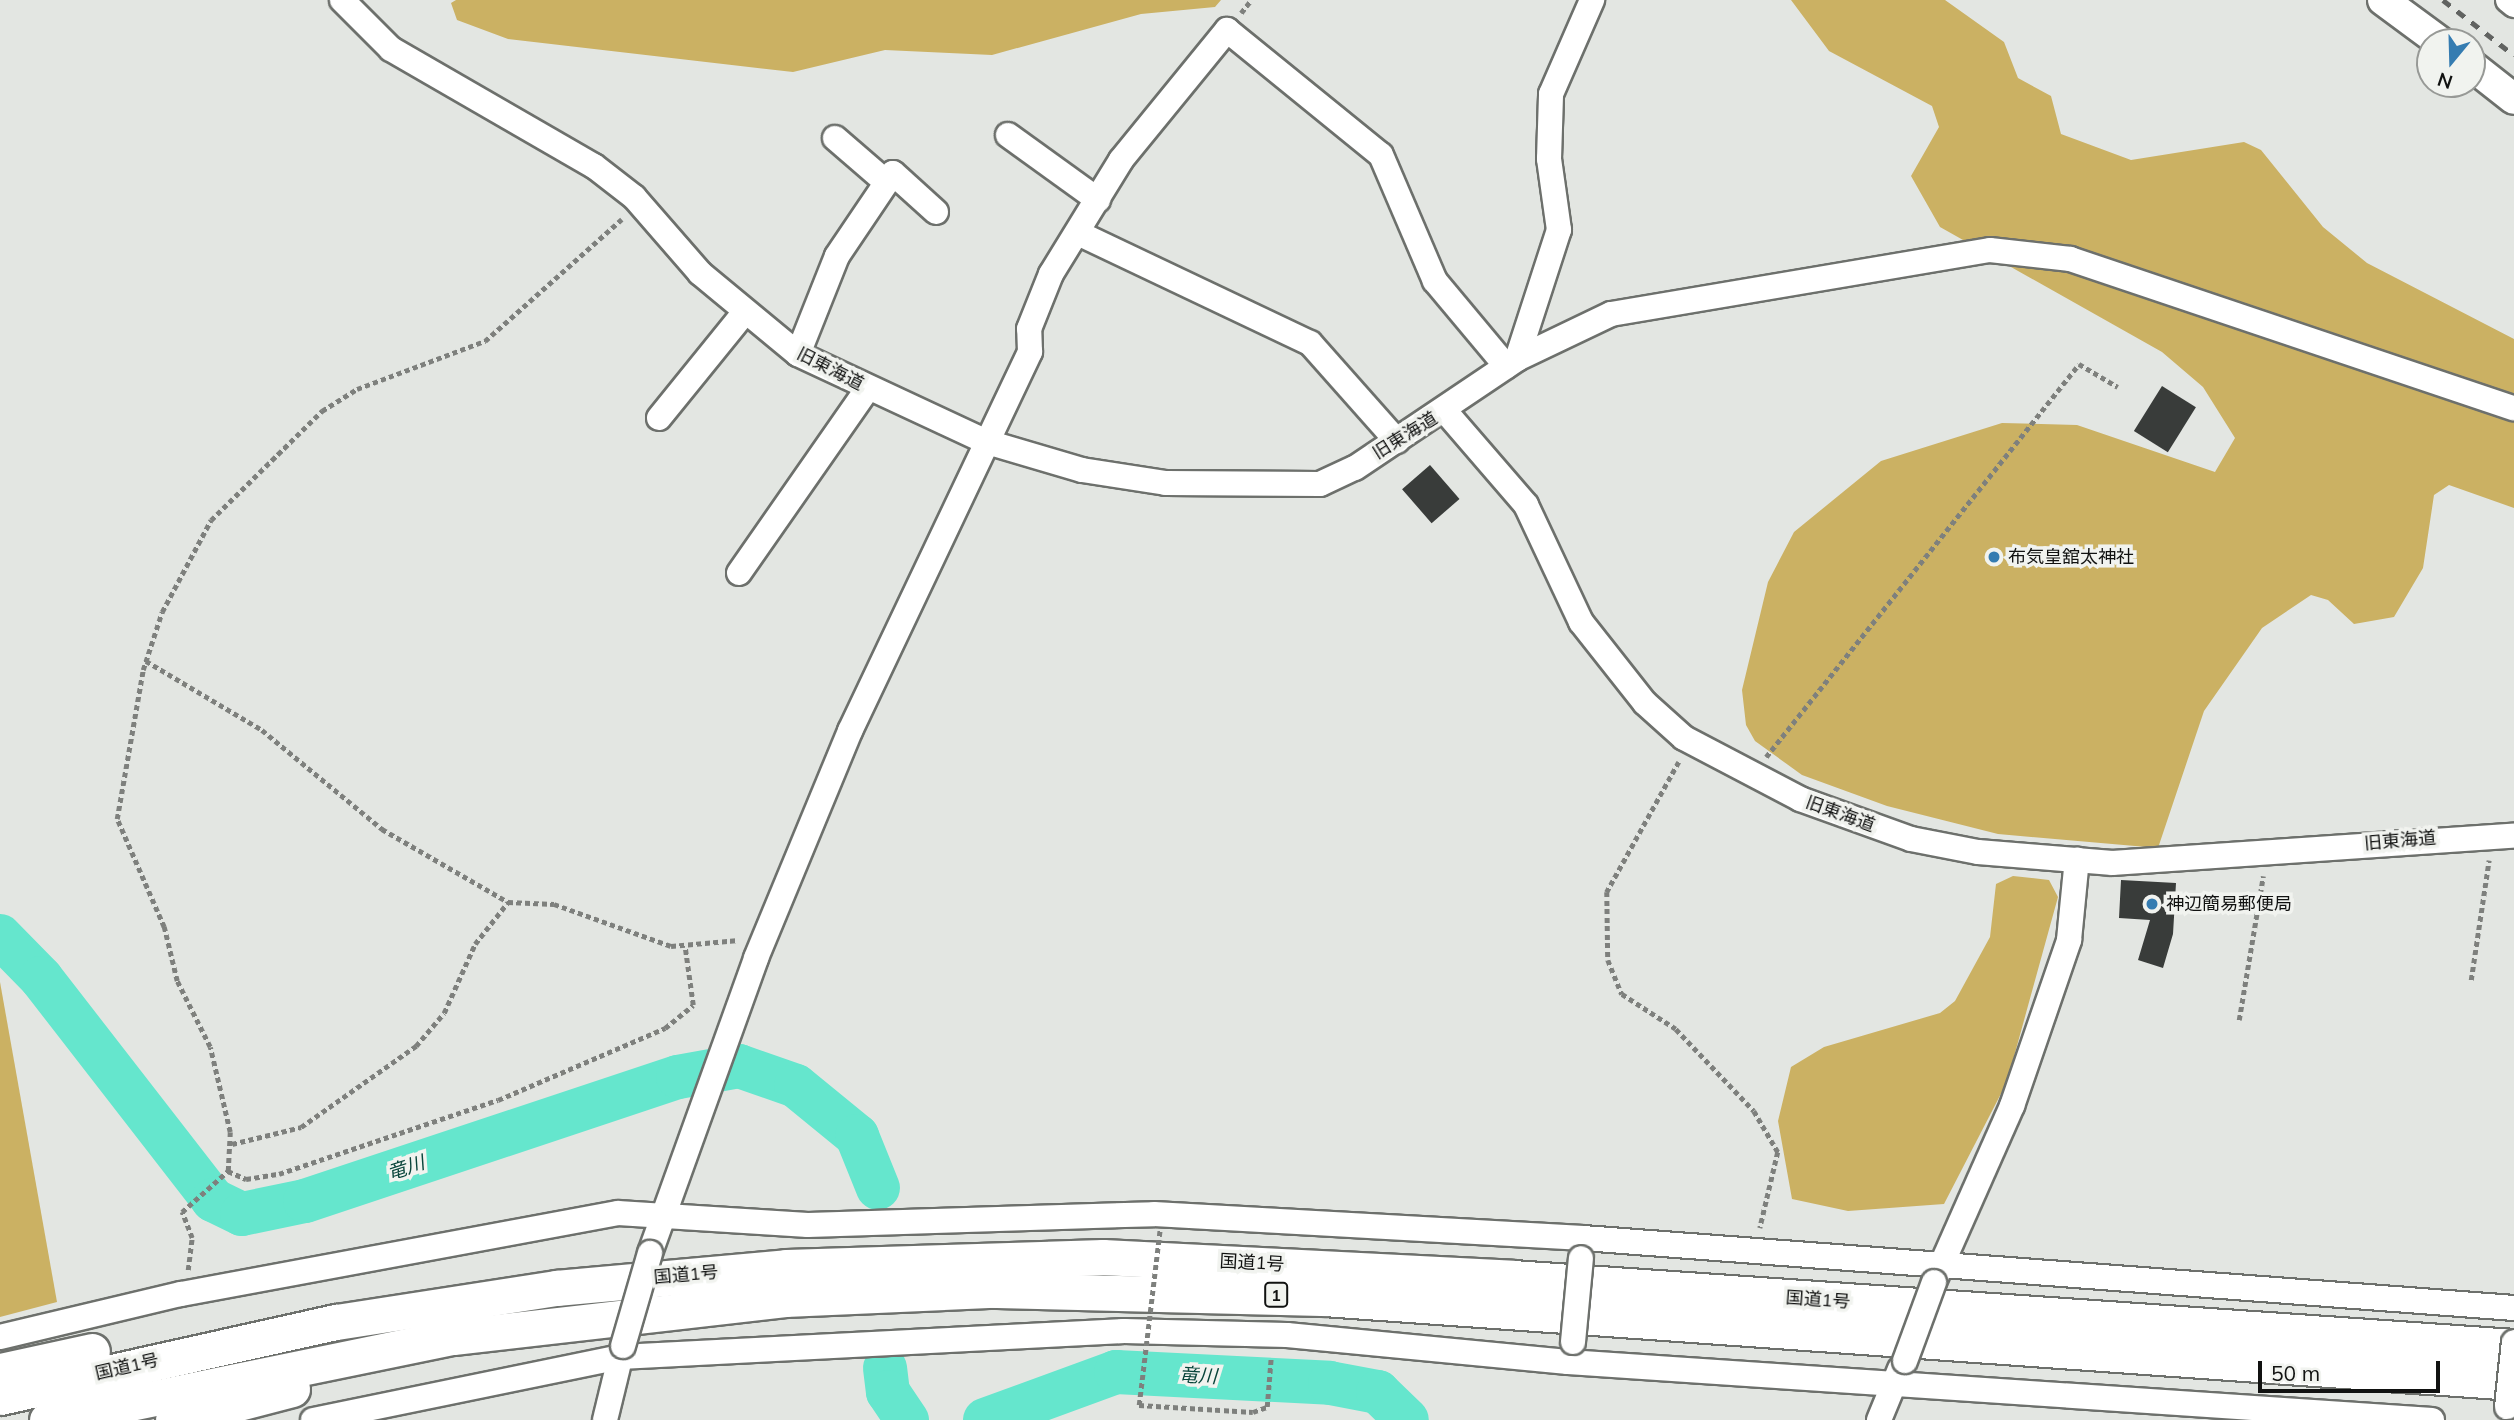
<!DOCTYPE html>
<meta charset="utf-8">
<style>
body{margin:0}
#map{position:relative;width:2514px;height:1420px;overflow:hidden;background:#e3e6e2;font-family:Mulish,"Noto Sans JP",sans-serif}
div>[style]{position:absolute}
.green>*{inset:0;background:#cbb163}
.river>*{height:44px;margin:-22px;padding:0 22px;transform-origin:22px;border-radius:22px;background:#65e6cd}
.building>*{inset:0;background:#393c3a;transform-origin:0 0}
.path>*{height:4.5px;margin-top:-2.25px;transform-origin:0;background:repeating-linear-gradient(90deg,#7e807d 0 5px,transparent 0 8.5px)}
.roads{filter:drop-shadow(2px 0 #6d706c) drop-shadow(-2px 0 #6d706c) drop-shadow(0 2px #6d706c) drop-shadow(0 -2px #6d706c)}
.minor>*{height:24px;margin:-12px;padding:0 12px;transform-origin:12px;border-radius:12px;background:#fff}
.major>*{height:30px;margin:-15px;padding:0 15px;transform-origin:15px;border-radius:15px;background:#fff}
.highway>*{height:35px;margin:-17.5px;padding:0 17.5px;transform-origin:17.5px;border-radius:17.5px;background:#fff}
.rail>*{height:5px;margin-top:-2.5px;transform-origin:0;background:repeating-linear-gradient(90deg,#616361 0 9px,transparent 0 18px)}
.path-bridge>*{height:4.5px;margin-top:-2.25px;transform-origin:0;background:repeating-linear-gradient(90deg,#7e807d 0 5px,transparent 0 8.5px)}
.bridges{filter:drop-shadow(2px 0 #6d706c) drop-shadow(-2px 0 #6d706c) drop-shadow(0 2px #6d706c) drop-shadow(0 -2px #6d706c)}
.minor-bridge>*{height:24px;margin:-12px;padding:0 12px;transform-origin:12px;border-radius:12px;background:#fff}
.dots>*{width:19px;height:19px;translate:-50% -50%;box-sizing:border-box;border:4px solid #f1f3ef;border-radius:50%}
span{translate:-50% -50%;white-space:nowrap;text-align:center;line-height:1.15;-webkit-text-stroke:7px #f1f3ef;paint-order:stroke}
.shield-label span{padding:2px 5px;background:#f1f3ef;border:2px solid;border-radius:5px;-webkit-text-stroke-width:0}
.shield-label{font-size:16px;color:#111211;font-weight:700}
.street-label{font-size:18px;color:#111211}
.poi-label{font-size:18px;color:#111211}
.left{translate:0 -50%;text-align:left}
.water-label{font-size:19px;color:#08443a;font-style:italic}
.north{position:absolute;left:2416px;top:28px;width:70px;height:70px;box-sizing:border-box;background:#f1f3ef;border:2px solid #979996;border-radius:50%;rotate:199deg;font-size:19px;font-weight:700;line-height:28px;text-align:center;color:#111211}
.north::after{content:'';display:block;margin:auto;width:24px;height:32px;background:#357cb1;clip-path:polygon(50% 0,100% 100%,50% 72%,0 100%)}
.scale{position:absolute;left:2258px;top:1361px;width:182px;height:32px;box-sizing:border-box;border:4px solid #111211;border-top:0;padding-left:9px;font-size:21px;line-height:24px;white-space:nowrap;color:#111211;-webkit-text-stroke:5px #f1f3ef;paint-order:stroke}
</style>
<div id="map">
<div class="green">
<i style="clip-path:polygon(456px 0,1221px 0,1215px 7px,1141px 14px,992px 55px,885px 50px,793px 72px,508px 39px,457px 20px,451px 3px)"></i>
<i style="clip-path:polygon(1791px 0,1945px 0,2004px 42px,2018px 78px,2051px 96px,2061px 134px,2131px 160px,2244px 142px,2261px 150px,2323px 227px,2367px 263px,2514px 339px,2514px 508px,2449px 485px,2434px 495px,2423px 568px,2394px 617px,2354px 624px,2328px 600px,2311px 595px,2262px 628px,2204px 711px,2158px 848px,1998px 834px,1887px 806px,1802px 775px,1755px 741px,1746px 725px,1742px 690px,1768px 582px,1794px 532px,1881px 461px,2002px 423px,2077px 425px,2215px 472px,2235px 438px,2203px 387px,2162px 352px,1940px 227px,1911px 176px,1939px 127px,1932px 106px,1829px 51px)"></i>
<i style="clip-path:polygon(2013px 876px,2049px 880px,2058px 897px,2007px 1082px,1944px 1204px,1848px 1211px,1792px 1199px,1778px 1121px,1791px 1067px,1824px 1047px,1940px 1013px,1955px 1001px,1990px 937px,1996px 884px)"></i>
<i style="clip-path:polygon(0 982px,57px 1302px,0 1317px)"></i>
</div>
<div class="river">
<i style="left:0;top:936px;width:59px;rotate:45.7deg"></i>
<i style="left:41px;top:978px;width:281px;rotate:52.2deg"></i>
<i style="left:213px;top:1200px;width:32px;rotate:26deg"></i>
<i style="left:242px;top:1214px;width:64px;rotate:-11.7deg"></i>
<i style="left:305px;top:1201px;width:393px;rotate:-18.4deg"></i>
<i style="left:678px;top:1077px;width:62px;rotate:-10.2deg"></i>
<i style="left:739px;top:1066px;width:60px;rotate:19.3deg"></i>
<i style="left:796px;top:1086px;width:79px;rotate:39.3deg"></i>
<i style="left:857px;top:1136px;width:56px;rotate:68deg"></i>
<i style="left:885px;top:1368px;width:24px;rotate:83deg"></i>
<i style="left:888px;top:1392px;width:34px;rotate:56deg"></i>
<i style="left:985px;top:1420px;width:140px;rotate:-20.1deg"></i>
<i style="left:1116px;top:1372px;width:214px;rotate:2.9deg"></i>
<i style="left:1330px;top:1383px;width:49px;rotate:10.6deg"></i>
<i style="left:1378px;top:1392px;width:40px;rotate:44deg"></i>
</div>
<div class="building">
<i style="left:2162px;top:386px;width:40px;height:53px;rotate:32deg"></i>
<i style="left:1430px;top:465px;width:45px;height:37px;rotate:49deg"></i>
<i style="clip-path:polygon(2121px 880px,2176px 883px,2173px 934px,2163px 968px,2138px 960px,2150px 920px,2119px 918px)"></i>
</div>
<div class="path">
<i style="left:1241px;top:13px;width:16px;rotate:-52deg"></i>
<i style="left:146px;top:661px;width:135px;rotate:30.7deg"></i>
<i style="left:262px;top:730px;width:156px;rotate:39.5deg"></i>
<i style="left:382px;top:829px;width:146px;rotate:30.1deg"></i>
<i style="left:1766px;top:757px;width:502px;rotate:-51.46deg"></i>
<i style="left:2079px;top:364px;width:45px;rotate:30.5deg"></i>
<i style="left:1679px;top:762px;width:149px;rotate:119deg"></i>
<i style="left:1607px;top:892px;width:68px;rotate:89.2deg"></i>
<i style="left:1608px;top:960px;width:37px;rotate:68deg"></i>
<i style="left:1622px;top:994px;width:64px;rotate:32.9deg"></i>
<i style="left:1676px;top:1029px;width:113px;rotate:46.4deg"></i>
<i style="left:1754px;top:1111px;width:48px;rotate:59.7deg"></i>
<i style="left:1778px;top:1152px;width:78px;rotate:103.3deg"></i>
<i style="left:2471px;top:980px;width:121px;rotate:-81.5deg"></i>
<i style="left:2239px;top:1020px;width:146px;rotate:-80.5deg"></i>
<i style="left:232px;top:1144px;width:71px;rotate:-13.8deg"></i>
<i style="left:301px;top:1127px;width:141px;rotate:-35.2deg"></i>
<i style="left:416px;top:1046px;width:43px;rotate:-49.7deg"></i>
<i style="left:444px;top:1013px;width:76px;rotate:-65.8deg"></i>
<i style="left:475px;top:944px;width:53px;rotate:-51.8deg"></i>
<i style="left:508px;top:902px;width:46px;rotate:2.5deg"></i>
<i style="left:554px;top:904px;width:124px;rotate:19.7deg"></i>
<i style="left:671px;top:946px;width:68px;rotate:-5deg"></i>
<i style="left:228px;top:1171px;width:39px;rotate:-87deg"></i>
<i style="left:230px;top:1132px;width:87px;rotate:-103.2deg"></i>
<i style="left:210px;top:1047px;width:74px;rotate:-116.6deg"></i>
<i style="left:177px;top:981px;width:56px;rotate:-103.5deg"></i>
<i style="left:164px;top:927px;width:118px;rotate:-113.5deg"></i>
<i style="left:117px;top:819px;width:151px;rotate:-80.1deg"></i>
<i style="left:143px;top:670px;width:61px;rotate:-71.9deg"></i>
<i style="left:162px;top:612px;width:104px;rotate:-62deg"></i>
<i style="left:211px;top:520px;width:156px;rotate:-44.5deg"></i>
<i style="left:322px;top:411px;width:41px;rotate:-32.2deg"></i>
<i style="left:357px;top:389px;width:137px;rotate:-20.6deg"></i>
<i style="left:485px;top:341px;width:183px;rotate:-41.7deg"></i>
<i style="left:188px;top:1270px;width:32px;rotate:-83deg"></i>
<i style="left:192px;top:1238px;width:28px;rotate:-111deg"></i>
<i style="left:182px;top:1212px;width:62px;rotate:-41.7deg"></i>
<i style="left:228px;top:1171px;width:20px;rotate:24deg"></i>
<i style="left:246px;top:1179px;width:33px;rotate:-9deg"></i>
<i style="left:279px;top:1174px;width:231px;rotate:-18.7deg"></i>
<i style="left:498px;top:1100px;width:182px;rotate:-23.3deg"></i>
<i style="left:665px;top:1028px;width:36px;rotate:-39deg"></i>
<i style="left:693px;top:1005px;width:59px;rotate:-97.9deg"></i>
<i style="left:1139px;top:1405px;width:114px;rotate:3.5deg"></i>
<i style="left:1253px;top:1412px;width:15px;rotate:-20deg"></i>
<i style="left:1267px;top:1407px;width:50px;rotate:-85.4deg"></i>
</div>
<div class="roads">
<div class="minor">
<i style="left:342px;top:0;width:69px;rotate:45deg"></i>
<i style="left:391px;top:49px;width:234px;rotate:30deg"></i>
<i style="left:594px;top:166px;width:51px;rotate:37.8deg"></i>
<i style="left:634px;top:197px;width:101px;rotate:49deg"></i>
<i style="left:700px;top:273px;width:127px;rotate:39.6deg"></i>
<i style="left:798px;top:354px;width:208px;rotate:25deg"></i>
<i style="left:987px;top:442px;width:99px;rotate:16.4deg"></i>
<i style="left:1082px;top:470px;width:85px;rotate:8.8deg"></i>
<i style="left:1166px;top:483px;width:154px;rotate:0.4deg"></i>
<i style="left:1320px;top:484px;width:38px;rotate:-25deg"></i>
<i style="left:1355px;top:468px;width:195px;rotate:-33.9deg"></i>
<i style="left:1517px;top:359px;width:104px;rotate:-25.6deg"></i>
<i style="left:1611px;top:314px;width:384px;rotate:-9.6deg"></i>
<i style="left:1990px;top:250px;width:81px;rotate:6.4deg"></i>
<i style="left:2070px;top:259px;width:468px;rotate:18.6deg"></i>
<i style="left:2508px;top:0;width:8px;rotate:40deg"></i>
<i style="left:1008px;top:135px;width:111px;rotate:35.8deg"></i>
<i style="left:835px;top:138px;width:67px;rotate:40.8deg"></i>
<i style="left:1078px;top:233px;width:257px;rotate:25.4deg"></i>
<i style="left:1310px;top:343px;width:131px;rotate:48.4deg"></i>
<i style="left:798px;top:354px;width:105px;rotate:-68.3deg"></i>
<i style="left:837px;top:256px;width:100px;rotate:-56deg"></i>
<i style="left:893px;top:173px;width:58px;rotate:42.2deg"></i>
<i style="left:1517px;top:359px;width:136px;rotate:-72deg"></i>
<i style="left:1559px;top:230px;width:72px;rotate:-98deg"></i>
<i style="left:1549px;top:159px;width:65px;rotate:-88.2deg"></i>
<i style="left:1551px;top:94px;width:103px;rotate:-66.4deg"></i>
<i style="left:1445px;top:411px;width:124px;rotate:49.2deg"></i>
<i style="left:1526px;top:505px;width:129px;rotate:64.8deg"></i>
<i style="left:1581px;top:622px;width:103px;rotate:51.7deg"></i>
<i style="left:1645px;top:703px;width:52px;rotate:41.9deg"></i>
<i style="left:1684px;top:738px;width:131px;rotate:27.7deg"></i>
<i style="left:1800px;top:799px;width:118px;rotate:19.8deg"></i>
<i style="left:1911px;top:839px;width:68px;rotate:11deg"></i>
<i style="left:1978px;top:852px;width:135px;rotate:4.7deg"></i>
<i style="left:2113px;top:863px;width:402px;rotate:-3.9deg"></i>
<i style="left:659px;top:418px;width:135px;rotate:-51deg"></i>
<i style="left:739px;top:573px;width:226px;rotate:-55.1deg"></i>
<i style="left:650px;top:1253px;width:313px;rotate:-70.2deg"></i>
<i style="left:756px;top:958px;width:246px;rotate:-67.5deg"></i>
<i style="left:850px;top:731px;width:420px;rotate:-64.6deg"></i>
<i style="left:1030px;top:352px;width:23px;rotate:-92deg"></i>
<i style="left:1029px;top:329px;width:59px;rotate:-68.2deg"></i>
<i style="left:1051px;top:274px;width:134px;rotate:-58.4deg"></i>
<i style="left:1121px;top:160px;width:168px;rotate:-50.8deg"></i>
<i style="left:1227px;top:30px;width:198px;rotate:39.1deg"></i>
<i style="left:1381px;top:155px;width:137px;rotate:66.8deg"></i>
<i style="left:1435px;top:281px;width:111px;rotate:50.1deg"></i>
<i style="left:1934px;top:1282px;width:193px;rotate:-66.1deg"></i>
<i style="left:2012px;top:1106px;width:176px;rotate:-71deg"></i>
<i style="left:2069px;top:940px;width:81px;rotate:-84.4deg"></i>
<i style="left:0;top:1337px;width:186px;rotate:-13.4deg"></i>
<i style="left:181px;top:1294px;width:444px;rotate:-10.5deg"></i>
<i style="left:618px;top:1213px;width:190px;rotate:3.6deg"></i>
<i style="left:808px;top:1225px;width:346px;rotate:-1.8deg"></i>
<i style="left:1154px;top:1214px;width:430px;rotate:3.2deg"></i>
<i style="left:1583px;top:1238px;width:934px;rotate:4.3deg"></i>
<i style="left:313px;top:1420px;width:313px;rotate:-11.6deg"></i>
<i style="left:620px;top:1357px;width:505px;rotate:-2.95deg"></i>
<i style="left:1124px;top:1331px;width:163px;rotate:1.4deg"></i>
<i style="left:1287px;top:1335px;width:282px;rotate:5.5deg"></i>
<i style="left:1568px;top:1362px;width:866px;rotate:3.84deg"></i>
<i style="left:605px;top:1420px;width:76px;rotate:-76.3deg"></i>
<i style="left:1879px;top:1420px;width:55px;rotate:-67.6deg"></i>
</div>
<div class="major">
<i style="left:2383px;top:0;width:71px;rotate:36.4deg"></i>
<i style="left:2472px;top:66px;width:53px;rotate:38.2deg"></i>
</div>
<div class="highway">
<i style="left:0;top:1371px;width:94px;rotate:-12.3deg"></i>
<i style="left:0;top:1397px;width:344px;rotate:-12.6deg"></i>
<i style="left:336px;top:1322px;width:223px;rotate:-8.8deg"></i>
<i style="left:556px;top:1288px;width:231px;rotate:-5.2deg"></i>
<i style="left:786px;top:1267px;width:317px;rotate:-1.8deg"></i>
<i style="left:1103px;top:1257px;width:410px;rotate:2.9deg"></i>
<i style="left:1512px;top:1278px;width:1004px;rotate:3.94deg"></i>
<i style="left:47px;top:1420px;width:414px;rotate:-11.6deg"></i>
<i style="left:453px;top:1337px;width:334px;rotate:-6.5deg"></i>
<i style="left:785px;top:1299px;width:209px;rotate:-2.5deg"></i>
<i style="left:994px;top:1290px;width:330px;rotate:1.4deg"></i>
<i style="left:1324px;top:1298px;width:1193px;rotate:4.04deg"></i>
<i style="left:173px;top:1420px;width:123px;rotate:-14.6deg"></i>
</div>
</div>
<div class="rail">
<i style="left:2443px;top:0;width:90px;rotate:37.8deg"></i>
</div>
<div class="path-bridge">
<i style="left:1139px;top:1405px;width:178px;rotate:-83.2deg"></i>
</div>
<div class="bridges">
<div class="minor-bridge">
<i style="left:1573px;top:1342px;width:84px;rotate:-84.6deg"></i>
<i style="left:623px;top:1346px;width:97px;rotate:-73.8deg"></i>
<i style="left:1905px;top:1361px;width:84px;rotate:-69.8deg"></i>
<i style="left:2507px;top:1407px;width:65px;rotate:-83.9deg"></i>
</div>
</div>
<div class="dots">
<i style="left:1994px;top:557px;background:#357cb1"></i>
<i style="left:2152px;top:904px;background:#357cb1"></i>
</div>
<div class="shield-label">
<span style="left:1276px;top:1295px">1</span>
</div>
<div class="street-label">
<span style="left:830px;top:369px;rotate:27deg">旧東海道</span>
<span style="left:1405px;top:436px;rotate:-32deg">旧東海道</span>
<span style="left:1840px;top:814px;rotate:20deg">旧東海道</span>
<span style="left:2400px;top:841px;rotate:-5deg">旧東海道</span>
<span style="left:1252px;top:1263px;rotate:3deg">国道1号</span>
<span style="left:686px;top:1275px;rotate:-5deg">国道1号</span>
<span style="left:1818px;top:1300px;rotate:4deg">国道1号</span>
<span style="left:127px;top:1367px;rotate:-13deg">国道1号</span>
</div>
<div class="poi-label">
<span class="left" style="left:2008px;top:557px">布気皇舘太神社</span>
<span class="left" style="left:2166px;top:904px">神辺簡易郵便局</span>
</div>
<div class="water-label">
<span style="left:406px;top:1168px;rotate:-18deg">竜川</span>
<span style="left:1198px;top:1376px;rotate:3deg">竜川</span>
</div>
<div class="north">N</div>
<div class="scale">50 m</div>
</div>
